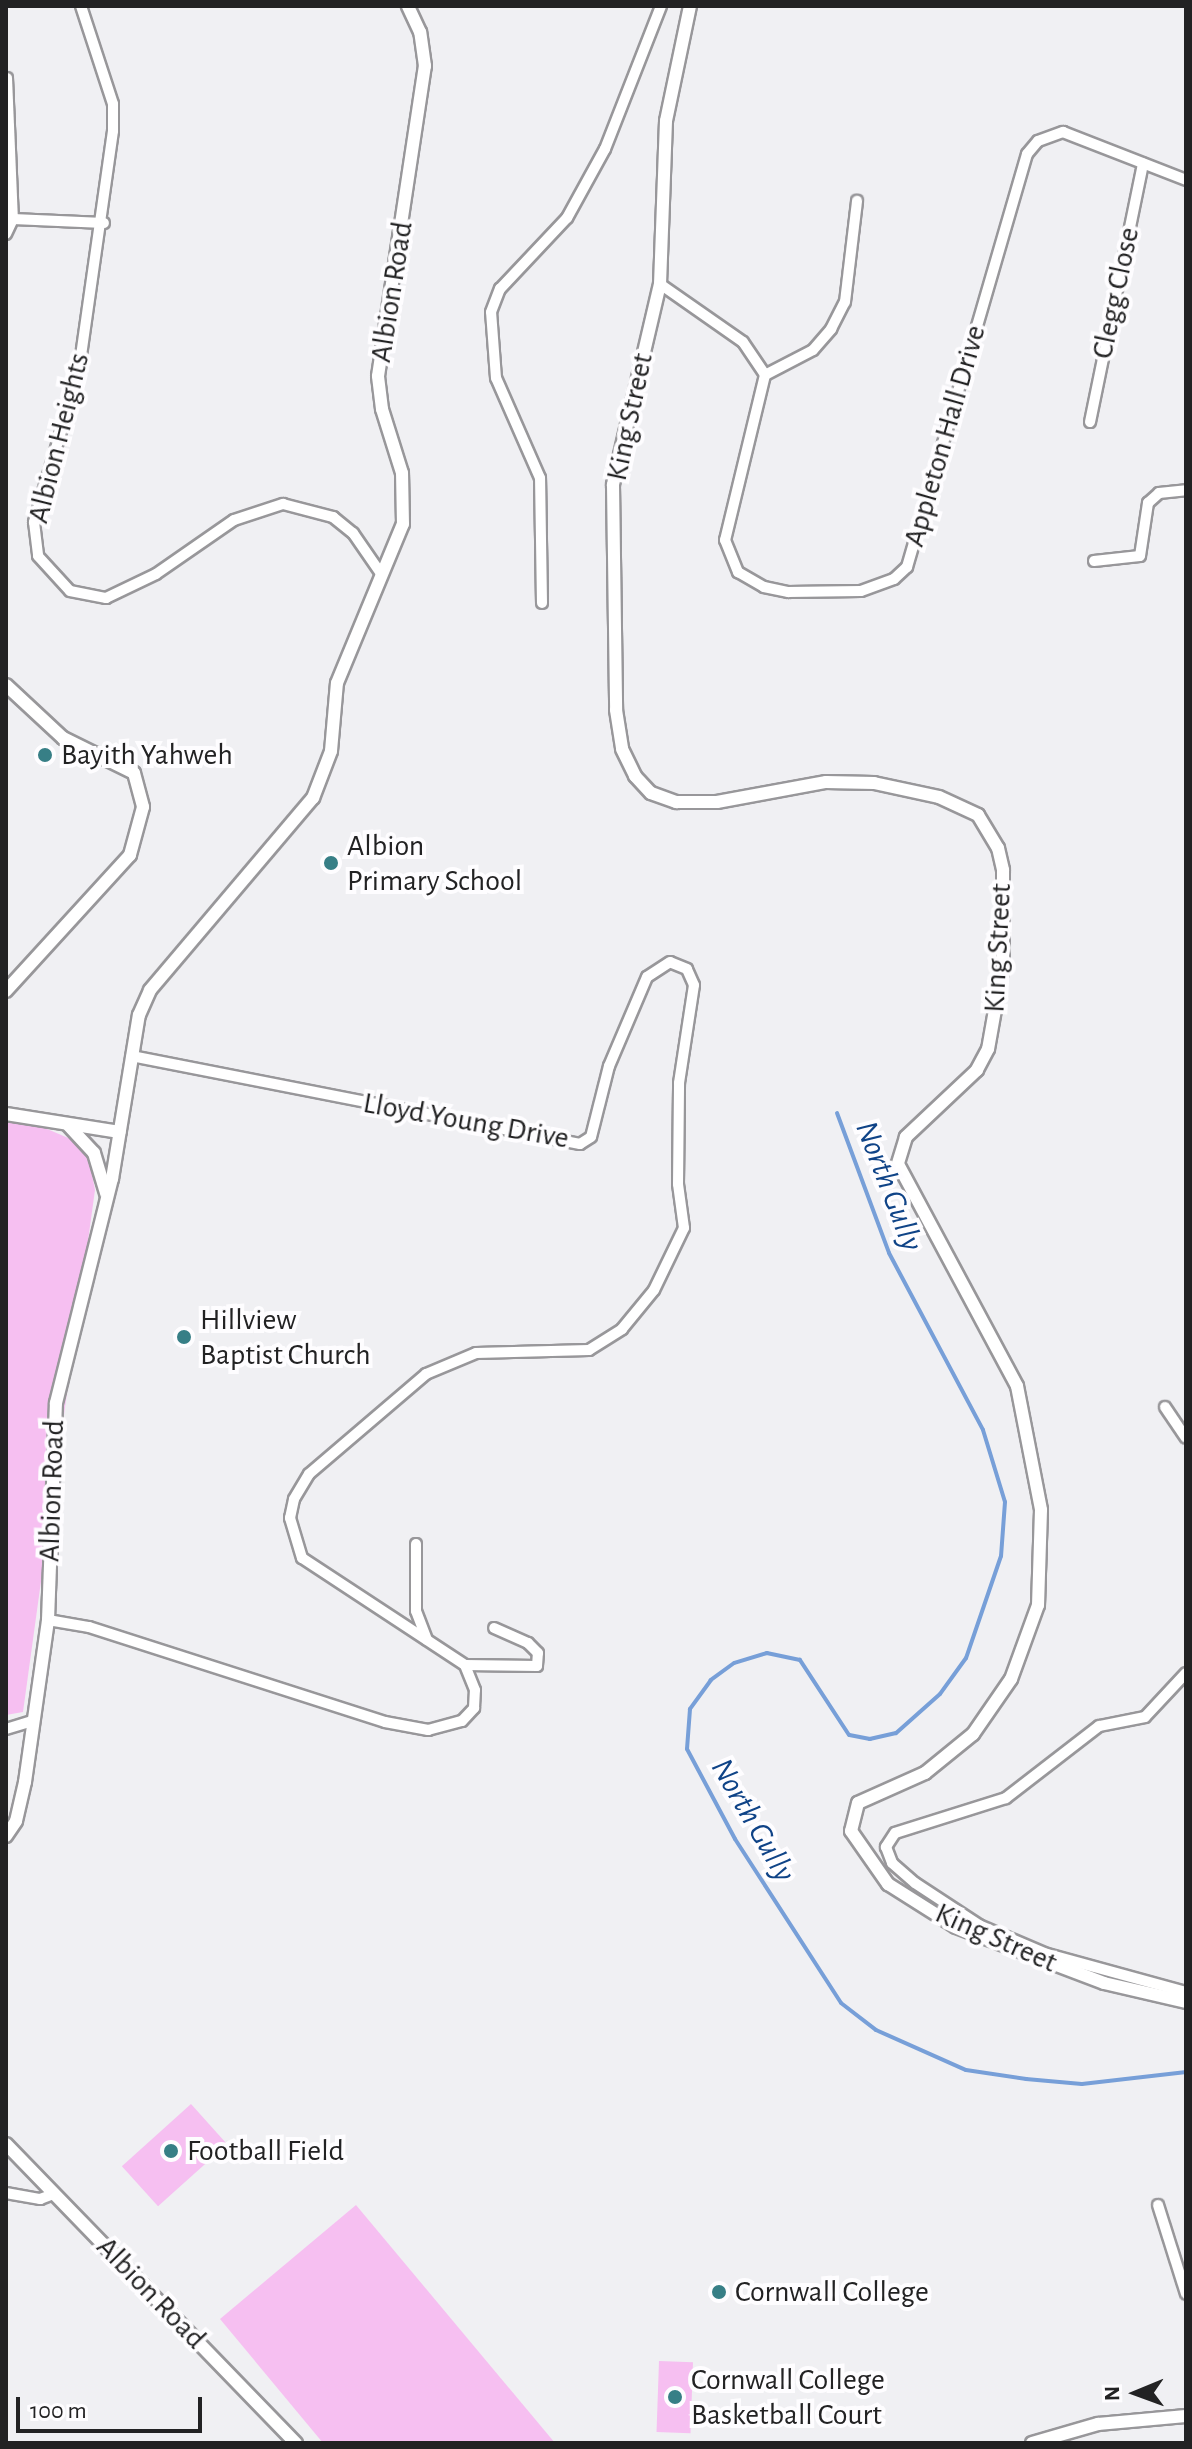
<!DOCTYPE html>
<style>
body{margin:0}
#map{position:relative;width:1192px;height:2449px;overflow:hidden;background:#f0f0f3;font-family:"Alegreya Sans",sans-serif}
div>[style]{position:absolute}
.green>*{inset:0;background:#f6bff1;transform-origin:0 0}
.stream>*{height:4px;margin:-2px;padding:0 2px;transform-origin:2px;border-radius:2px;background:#779fd8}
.roads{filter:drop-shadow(2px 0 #98979a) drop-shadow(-2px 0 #98979a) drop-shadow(0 2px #98979a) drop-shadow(0 -2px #98979a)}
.minor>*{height:10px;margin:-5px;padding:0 5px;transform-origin:5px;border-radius:5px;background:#fff}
.tertiary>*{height:12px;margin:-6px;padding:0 6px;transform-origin:6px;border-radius:6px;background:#fff}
.dots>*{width:22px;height:22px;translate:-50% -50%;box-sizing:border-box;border:4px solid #fefdff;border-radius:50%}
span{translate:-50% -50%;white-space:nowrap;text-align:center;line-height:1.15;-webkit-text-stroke:8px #fefdff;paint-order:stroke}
.street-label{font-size:30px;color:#222223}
.poi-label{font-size:30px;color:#222223}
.left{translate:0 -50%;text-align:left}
.water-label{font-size:32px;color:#0f4387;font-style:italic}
.frame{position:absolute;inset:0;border:8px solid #222223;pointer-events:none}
.north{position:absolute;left:1096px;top:2353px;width:80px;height:80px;-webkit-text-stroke:6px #fefdff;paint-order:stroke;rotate:269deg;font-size:22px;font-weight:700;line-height:32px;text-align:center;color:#222223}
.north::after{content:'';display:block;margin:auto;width:28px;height:36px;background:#222223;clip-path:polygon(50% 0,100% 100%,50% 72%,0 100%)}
.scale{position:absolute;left:16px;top:2397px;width:186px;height:36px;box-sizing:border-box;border:4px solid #222223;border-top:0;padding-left:10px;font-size:24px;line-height:28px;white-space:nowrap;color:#222223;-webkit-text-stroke:6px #fefdff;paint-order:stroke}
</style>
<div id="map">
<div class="green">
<i style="clip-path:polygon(6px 1120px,40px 1126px,73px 1140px,89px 1159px,95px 1190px,23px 1712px,6px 1715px)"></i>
<i style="left:191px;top:2104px;width:54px;height:93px;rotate:48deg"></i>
<i style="clip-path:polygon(356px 2205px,555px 2443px,323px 2443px,220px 2319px)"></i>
<i style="left:659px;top:2361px;width:34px;height:71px;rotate:2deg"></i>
</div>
<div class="stream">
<i style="left:837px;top:1113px;width:149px;rotate:69.6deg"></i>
<i style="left:889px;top:1253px;width:200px;rotate:62deg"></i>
<i style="left:983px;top:1430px;width:75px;rotate:73deg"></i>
<i style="left:1005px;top:1502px;width:54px;rotate:94.2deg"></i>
<i style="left:1001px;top:1556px;width:108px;rotate:108.9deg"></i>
<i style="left:966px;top:1658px;width:44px;rotate:125.8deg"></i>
<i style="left:940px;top:1694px;width:59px;rotate:138.4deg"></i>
<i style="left:896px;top:1733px;width:27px;rotate:167deg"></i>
<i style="left:870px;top:1739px;width:21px;rotate:-169deg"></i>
<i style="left:849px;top:1735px;width:90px;rotate:-123.2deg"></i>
<i style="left:800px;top:1660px;width:34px;rotate:-168deg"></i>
<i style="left:767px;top:1653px;width:34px;rotate:163deg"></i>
<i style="left:734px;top:1663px;width:29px;rotate:144deg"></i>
<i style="left:711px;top:1680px;width:36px;rotate:126deg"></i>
<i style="left:690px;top:1709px;width:40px;rotate:94.3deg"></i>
<i style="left:687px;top:1749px;width:102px;rotate:61.9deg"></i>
<i style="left:735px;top:1839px;width:195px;rotate:57.1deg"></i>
<i style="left:841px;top:2003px;width:44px;rotate:37.6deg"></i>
<i style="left:876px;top:2030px;width:98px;rotate:24deg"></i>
<i style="left:966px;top:2070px;width:61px;rotate:8.5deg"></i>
<i style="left:1026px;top:2079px;width:56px;rotate:5.1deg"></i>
<i style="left:1082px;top:2084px;width:105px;rotate:-6.6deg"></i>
</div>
<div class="roads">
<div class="minor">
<i style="left:81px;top:6px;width:103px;rotate:71.9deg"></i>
<i style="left:113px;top:104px;width:27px;rotate:90deg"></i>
<i style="left:113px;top:131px;width:242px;rotate:98.1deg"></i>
<i style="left:79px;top:371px;width:158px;rotate:106.6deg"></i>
<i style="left:34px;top:522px;width:34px;rotate:83deg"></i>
<i style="left:38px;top:556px;width:47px;rotate:47.6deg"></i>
<i style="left:70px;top:591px;width:37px;rotate:11deg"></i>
<i style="left:106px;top:598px;width:55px;rotate:-25.6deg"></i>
<i style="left:156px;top:574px;width:95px;rotate:-34.7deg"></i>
<i style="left:234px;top:520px;width:52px;rotate:-18.1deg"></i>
<i style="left:283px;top:504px;width:52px;rotate:14.6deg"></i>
<i style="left:333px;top:517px;width:26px;rotate:39deg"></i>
<i style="left:353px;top:533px;width:51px;rotate:55.4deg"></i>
<i style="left:7px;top:78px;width:141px;rotate:87.6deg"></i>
<i style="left:13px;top:219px;width:91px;rotate:2.5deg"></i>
<i style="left:6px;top:234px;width:17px;rotate:-65deg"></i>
<i style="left:660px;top:284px;width:101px;rotate:34.9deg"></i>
<i style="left:743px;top:342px;width:40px;rotate:56deg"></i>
<i style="left:765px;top:375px;width:170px;rotate:103.6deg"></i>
<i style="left:725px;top:540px;width:35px;rotate:68deg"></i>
<i style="left:738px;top:572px;width:30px;rotate:30deg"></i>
<i style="left:764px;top:587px;width:25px;rotate:12deg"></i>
<i style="left:788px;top:592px;width:73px;rotate:-0.8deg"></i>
<i style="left:861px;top:591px;width:35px;rotate:-20deg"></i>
<i style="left:894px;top:579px;width:18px;rotate:-43deg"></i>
<i style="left:907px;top:567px;width:430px;rotate:-73.8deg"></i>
<i style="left:1027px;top:154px;width:17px;rotate:-50deg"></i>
<i style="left:1038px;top:141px;width:27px;rotate:-20deg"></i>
<i style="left:1063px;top:132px;width:132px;rotate:21.3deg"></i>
<i style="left:765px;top:375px;width:54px;rotate:-27.5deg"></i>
<i style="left:813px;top:350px;width:28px;rotate:-49deg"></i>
<i style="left:831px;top:329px;width:30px;rotate:-63deg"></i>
<i style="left:845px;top:302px;width:102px;rotate:-83.2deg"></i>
<i style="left:1090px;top:422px;width:264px;rotate:-78.4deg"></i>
<i style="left:1094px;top:561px;width:46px;rotate:-6.2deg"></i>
<i style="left:1140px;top:556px;width:54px;rotate:-81.4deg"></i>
<i style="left:1148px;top:503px;width:15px;rotate:-42deg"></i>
<i style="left:1159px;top:493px;width:27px;rotate:-6deg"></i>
<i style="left:542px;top:603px;width:125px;rotate:-90.9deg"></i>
<i style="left:540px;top:478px;width:109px;rotate:-113.7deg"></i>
<i style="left:496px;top:378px;width:66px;rotate:-94.3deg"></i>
<i style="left:491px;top:312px;width:25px;rotate:-69deg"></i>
<i style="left:500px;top:289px;width:98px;rotate:-46.7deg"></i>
<i style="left:567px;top:218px;width:79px;rotate:-61.2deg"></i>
<i style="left:605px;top:149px;width:154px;rotate:-68.6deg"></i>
<i style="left:1165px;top:1407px;width:37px;rotate:56deg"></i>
<i style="left:416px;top:1544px;width:67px;rotate:90deg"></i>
<i style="left:416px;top:1611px;width:31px;rotate:69deg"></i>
<i style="left:48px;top:1620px;width:42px;rotate:9.7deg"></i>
<i style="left:89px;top:1627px;width:311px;rotate:17.8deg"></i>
<i style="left:385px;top:1722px;width:44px;rotate:10.5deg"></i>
<i style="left:428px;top:1730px;width:35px;rotate:-15deg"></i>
<i style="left:462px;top:1721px;width:18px;rotate:-47deg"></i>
<i style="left:474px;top:1708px;width:18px;rotate:-87deg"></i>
<i style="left:475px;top:1690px;width:27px;rotate:-112deg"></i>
<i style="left:465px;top:1665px;width:195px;rotate:-146.7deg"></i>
<i style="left:302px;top:1558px;width:42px;rotate:-106.7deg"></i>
<i style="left:290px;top:1518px;width:19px;rotate:-78deg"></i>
<i style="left:294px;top:1499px;width:29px;rotate:-59deg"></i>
<i style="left:309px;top:1474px;width:154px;rotate:-40.5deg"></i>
<i style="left:426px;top:1374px;width:54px;rotate:-22.8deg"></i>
<i style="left:476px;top:1353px;width:113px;rotate:-1.5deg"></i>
<i style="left:589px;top:1350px;width:39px;rotate:-32deg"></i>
<i style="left:622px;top:1329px;width:50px;rotate:-50.6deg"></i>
<i style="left:654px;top:1290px;width:69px;rotate:-64.2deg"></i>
<i style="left:684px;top:1228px;width:44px;rotate:-97.8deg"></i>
<i style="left:678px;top:1184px;width:101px;rotate:-89.4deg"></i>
<i style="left:679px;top:1083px;width:99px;rotate:-81.3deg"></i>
<i style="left:694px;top:985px;width:17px;rotate:-114deg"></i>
<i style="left:687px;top:969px;width:18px;rotate:-158deg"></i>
<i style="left:670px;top:962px;width:27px;rotate:147deg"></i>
<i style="left:647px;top:977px;width:97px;rotate:113.1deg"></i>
<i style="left:609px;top:1066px;width:73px;rotate:104.2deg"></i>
<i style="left:591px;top:1137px;width:13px;rotate:148deg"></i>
<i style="left:580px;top:1144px;width:457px;rotate:-168.9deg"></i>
<i style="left:465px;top:1665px;width:72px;rotate:0.8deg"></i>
<i style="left:537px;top:1666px;width:13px;rotate:-86deg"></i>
<i style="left:538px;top:1653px;width:14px;rotate:-135deg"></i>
<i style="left:528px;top:1643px;width:37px;rotate:-156deg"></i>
<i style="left:1186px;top:1673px;width:60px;rotate:133deg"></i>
<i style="left:1145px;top:1717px;width:47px;rotate:168.9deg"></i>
<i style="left:1099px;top:1726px;width:118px;rotate:142.3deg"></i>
<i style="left:1006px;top:1798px;width:116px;rotate:162.5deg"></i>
<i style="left:895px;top:1833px;width:17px;rotate:123deg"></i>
<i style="left:886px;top:1847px;width:17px;rotate:69deg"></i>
<i style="left:892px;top:1863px;width:30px;rotate:41deg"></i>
<i style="left:915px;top:1883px;width:77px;rotate:33.3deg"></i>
<i style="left:979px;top:1925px;width:74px;rotate:23.1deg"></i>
<i style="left:1047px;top:1954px;width:144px;rotate:15.3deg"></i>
<i style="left:6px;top:1729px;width:27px;rotate:-17deg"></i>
<i style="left:6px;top:2193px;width:35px;rotate:10deg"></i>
<i style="left:40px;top:2199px;width:12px;rotate:-20deg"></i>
<i style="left:1158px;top:2205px;width:93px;rotate:72.5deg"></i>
</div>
<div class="tertiary">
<i style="left:690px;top:6px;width:117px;rotate:101.8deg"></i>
<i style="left:666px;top:121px;width:163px;rotate:92.1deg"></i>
<i style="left:660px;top:284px;width:206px;rotate:103.2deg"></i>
<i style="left:613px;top:485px;width:225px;rotate:89.2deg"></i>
<i style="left:616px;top:710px;width:39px;rotate:81deg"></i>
<i style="left:622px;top:749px;width:30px;rotate:64deg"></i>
<i style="left:635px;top:776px;width:23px;rotate:47deg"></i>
<i style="left:651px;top:793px;width:27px;rotate:20deg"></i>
<i style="left:676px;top:802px;width:41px"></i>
<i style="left:717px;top:802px;width:111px;rotate:-10.4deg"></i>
<i style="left:826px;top:782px;width:48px;rotate:1.2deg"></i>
<i style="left:874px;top:783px;width:66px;rotate:12.2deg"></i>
<i style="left:939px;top:797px;width:43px;rotate:24.8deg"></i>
<i style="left:978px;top:815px;width:39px;rotate:59deg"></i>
<i style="left:998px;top:848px;width:23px;rotate:77deg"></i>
<i style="left:1003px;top:870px;width:95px;rotate:90deg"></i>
<i style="left:1003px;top:965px;width:85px;rotate:100.1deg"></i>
<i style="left:988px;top:1049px;width:24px;rotate:118deg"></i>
<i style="left:977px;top:1070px;width:98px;rotate:136.7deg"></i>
<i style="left:906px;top:1137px;width:28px;rotate:107deg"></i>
<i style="left:898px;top:1164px;width:252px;rotate:61.8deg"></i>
<i style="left:1017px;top:1386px;width:126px;rotate:79deg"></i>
<i style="left:1041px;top:1510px;width:95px;rotate:91.8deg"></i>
<i style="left:1038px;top:1605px;width:79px;rotate:110deg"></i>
<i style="left:1011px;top:1679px;width:67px;rotate:124.6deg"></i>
<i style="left:973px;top:1734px;width:62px;rotate:140.9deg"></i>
<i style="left:925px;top:1773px;width:73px;rotate:155.9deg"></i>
<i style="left:858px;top:1803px;width:29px;rotate:104deg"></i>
<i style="left:851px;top:1831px;width:65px;rotate:55.1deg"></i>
<i style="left:888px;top:1884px;width:80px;rotate:32.3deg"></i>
<i style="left:956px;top:1927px;width:158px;rotate:20.7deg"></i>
<i style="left:1104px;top:1983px;width:84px;rotate:13deg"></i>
<i style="left:6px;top:685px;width:78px;rotate:42.9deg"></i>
<i style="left:63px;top:738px;width:79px;rotate:26.2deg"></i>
<i style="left:134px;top:773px;width:35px;rotate:75deg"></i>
<i style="left:143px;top:807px;width:50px;rotate:105.2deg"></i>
<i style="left:130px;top:855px;width:184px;rotate:132.4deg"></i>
<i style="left:6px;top:1114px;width:115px;rotate:9deg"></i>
<i style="left:68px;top:1125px;width:38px;rotate:47deg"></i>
<i style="left:94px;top:1153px;width:42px;rotate:73.3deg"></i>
<i style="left:6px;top:1836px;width:18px;rotate:-56deg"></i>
<i style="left:16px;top:1821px;width:40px;rotate:-77deg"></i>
<i style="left:25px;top:1782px;width:164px;rotate:-81.9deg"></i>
<i style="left:48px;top:1620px;width:217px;rotate:-87.9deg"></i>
<i style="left:56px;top:1403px;width:231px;rotate:-76deg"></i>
<i style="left:112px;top:1179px;width:166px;rotate:-80.7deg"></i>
<i style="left:139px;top:1015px;width:27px;rotate:-66deg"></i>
<i style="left:150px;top:990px;width:252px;rotate:-49.7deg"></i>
<i style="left:313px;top:798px;width:50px;rotate:-69deg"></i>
<i style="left:331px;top:751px;width:68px;rotate:-85deg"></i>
<i style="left:337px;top:683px;width:172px;rotate:-67.5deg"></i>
<i style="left:403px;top:524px;width:51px;rotate:-91.1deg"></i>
<i style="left:402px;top:473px;width:67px;rotate:-107.4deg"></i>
<i style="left:382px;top:409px;width:33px;rotate:-97deg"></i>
<i style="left:378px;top:376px;width:314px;rotate:-81.4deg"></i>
<i style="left:425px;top:66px;width:34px;rotate:-98deg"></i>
<i style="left:420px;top:32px;width:29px;rotate:-115deg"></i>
<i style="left:6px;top:2144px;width:417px;rotate:45.9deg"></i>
<i style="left:1032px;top:2443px;width:69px;rotate:-16.1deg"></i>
<i style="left:1098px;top:2424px;width:88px;rotate:-5.2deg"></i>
</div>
</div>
<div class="dots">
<i style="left:45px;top:755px;background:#377f86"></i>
<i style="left:331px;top:863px;background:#377f86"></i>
<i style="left:184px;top:1337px;background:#377f86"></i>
<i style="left:171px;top:2151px;background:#377f86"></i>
<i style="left:719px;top:2292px;background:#377f86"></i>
<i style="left:675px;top:2397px;background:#377f86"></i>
</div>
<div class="street-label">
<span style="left:392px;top:292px;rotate:-81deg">Albion Road</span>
<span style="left:1116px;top:293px;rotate:-78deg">Clegg Close</span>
<span style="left:630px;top:417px;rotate:-78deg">King Street</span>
<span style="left:945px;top:436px;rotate:-74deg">Appleton Hall Drive</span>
<span style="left:59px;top:438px;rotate:-76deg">Albion Heights</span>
<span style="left:998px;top:948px;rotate:-87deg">King Street</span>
<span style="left:466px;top:1121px;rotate:10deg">Lloyd Young Drive</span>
<span style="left:52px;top:1491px;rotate:-88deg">Albion Road</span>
<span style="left:996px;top:1938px;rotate:24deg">King Street</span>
<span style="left:151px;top:2293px;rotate:46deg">Albion Road</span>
</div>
<div class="poi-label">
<span class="left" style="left:61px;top:755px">Bayith Yahweh</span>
<span class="left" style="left:347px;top:863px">Albion<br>Primary School</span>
<span class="left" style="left:200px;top:1337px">Hillview<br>Baptist Church</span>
<span class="left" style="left:187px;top:2151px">Football Field</span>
<span class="left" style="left:735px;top:2292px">Cornwall College</span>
<span class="left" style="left:691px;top:2397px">Cornwall College<br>Basketball Court</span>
</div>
<div class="water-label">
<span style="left:889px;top:1186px;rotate:69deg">North Gully</span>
<span style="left:753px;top:1820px;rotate:60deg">North Gully</span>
</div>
<div class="frame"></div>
<div class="north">N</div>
<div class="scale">100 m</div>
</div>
